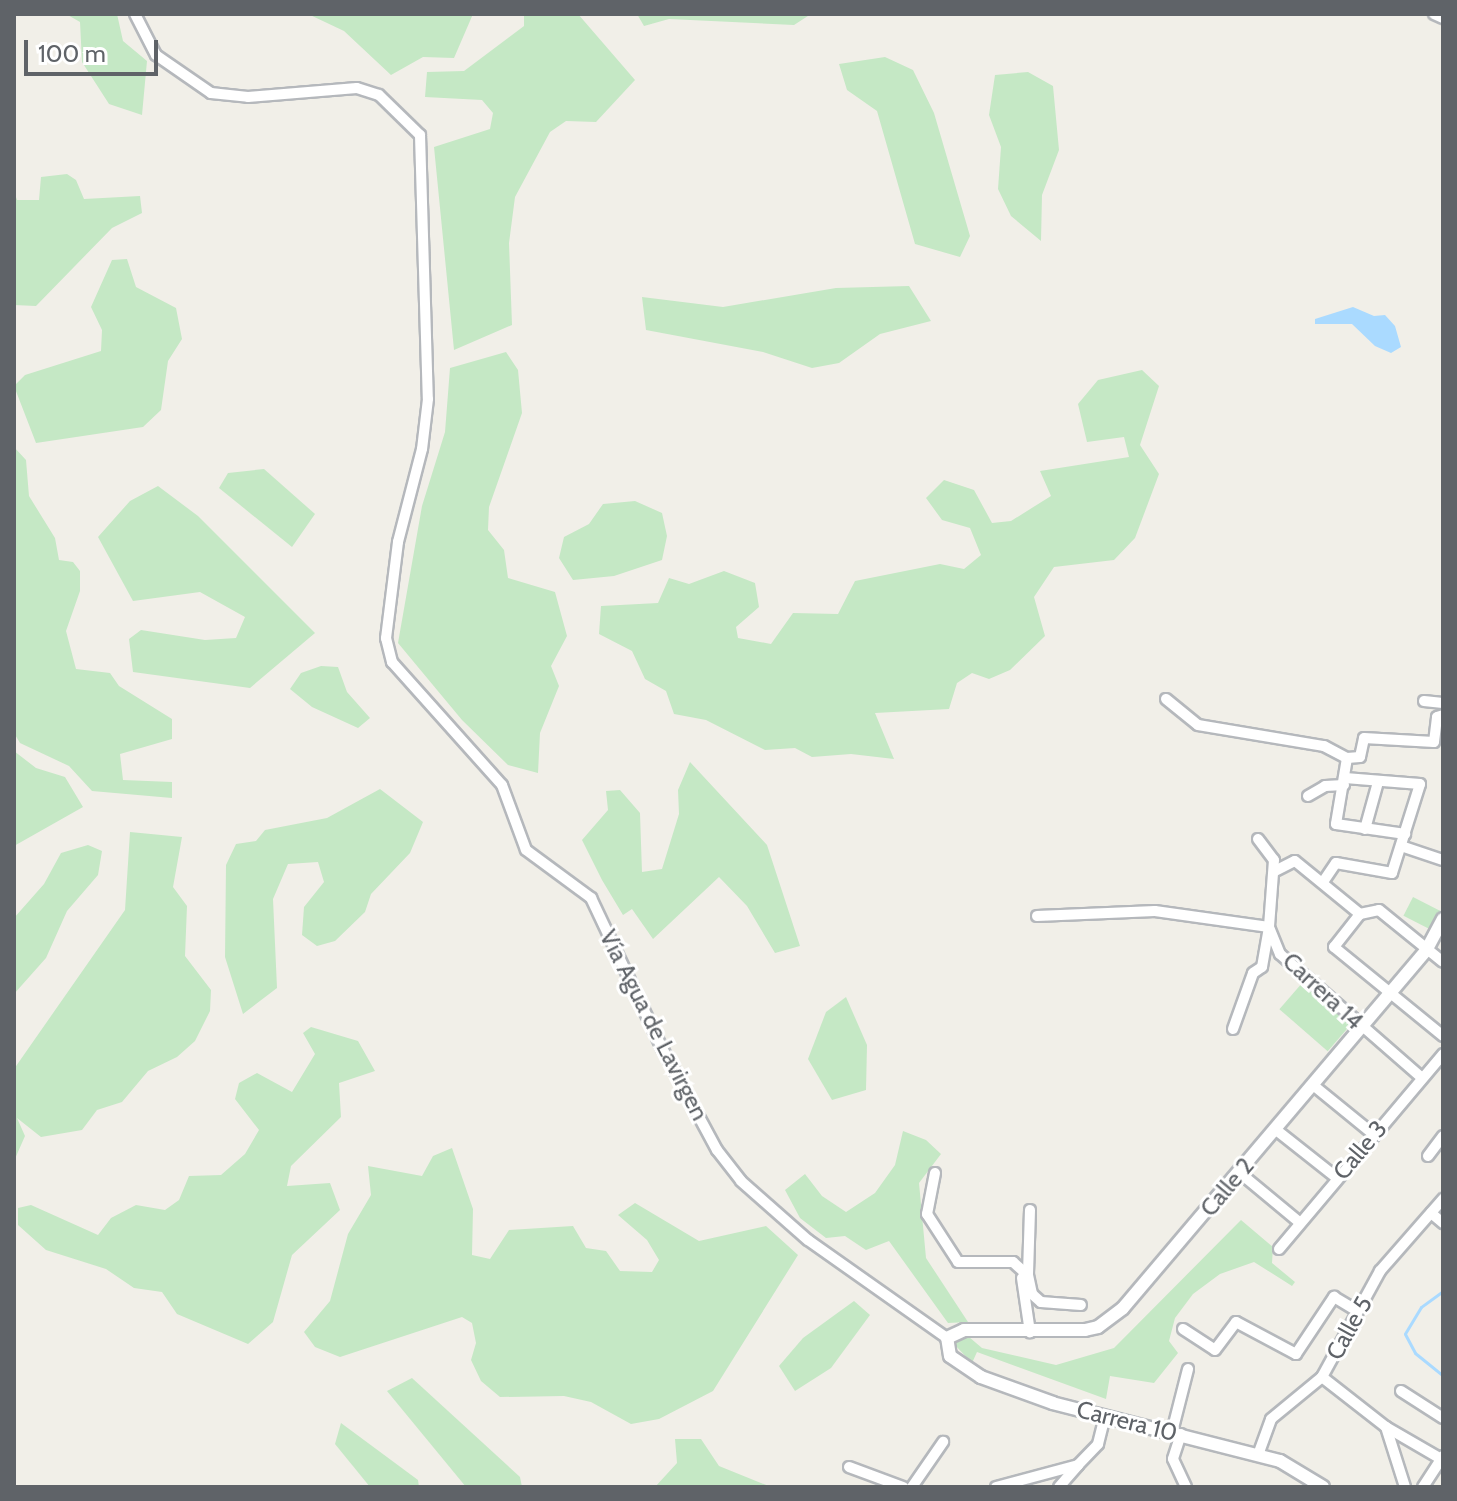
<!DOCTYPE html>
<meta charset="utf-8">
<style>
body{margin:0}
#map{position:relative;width:1457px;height:1501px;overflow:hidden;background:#f1efe8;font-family:Cabin,sans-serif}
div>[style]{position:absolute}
.green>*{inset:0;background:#c5e8c5;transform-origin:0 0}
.water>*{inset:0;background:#aadaff}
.stream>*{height:3px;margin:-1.5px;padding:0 1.5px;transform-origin:1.5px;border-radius:1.5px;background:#aadaff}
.roads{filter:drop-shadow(2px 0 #b5b8bc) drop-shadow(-2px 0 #b5b8bc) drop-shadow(0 2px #b5b8bc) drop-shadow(0 -2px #b5b8bc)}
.minor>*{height:10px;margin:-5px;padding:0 5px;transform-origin:5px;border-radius:5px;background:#fff}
.tertiary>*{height:12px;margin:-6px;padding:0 6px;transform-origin:6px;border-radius:6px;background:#fff}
span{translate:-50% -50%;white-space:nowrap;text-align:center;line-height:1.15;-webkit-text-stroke:6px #fff;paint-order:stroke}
.street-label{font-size:24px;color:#5f6368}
.frame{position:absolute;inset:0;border:16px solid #5f6368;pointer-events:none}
.scale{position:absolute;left:24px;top:40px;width:134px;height:36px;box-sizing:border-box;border:4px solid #5f6368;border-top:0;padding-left:10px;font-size:24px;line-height:28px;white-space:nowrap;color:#5f6368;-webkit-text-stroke:6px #fff;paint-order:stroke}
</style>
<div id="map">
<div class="green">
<i style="clip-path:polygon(66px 14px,117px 14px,123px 41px,147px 61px,142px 115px,109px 104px,82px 62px,80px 22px)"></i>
<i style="clip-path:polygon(308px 14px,473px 14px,454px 58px,423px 57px,391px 75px,344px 31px)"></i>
<i style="clip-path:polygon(524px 14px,578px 14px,635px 80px,596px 122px,566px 121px,550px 132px,515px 197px,509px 243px,512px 325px,454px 350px,434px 147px,490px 129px,493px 113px,482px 100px,425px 97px,427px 72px,464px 71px,524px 26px)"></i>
<i style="clip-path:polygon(637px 14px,811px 14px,794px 25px,669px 19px,644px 26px)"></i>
<i style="clip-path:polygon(885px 57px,913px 70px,934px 113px,970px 236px,960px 257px,915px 244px,877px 111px,847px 90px,839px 64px)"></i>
<i style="clip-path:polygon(1028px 72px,1053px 86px,1059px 150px,1042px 195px,1041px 241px,1011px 216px,998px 189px,1001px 147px,989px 115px,995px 75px)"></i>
<i style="clip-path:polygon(67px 174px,76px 180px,84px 199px,140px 196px,142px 213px,112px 228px,36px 306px,14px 305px,14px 191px,17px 200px,39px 200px,41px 177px)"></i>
<i style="clip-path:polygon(127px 259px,136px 287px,176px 308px,182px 339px,168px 361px,161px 410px,143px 427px,36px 443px,14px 386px,25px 375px,101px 351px,102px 330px,91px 307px,112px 260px)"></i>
<i style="clip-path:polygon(909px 286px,931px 321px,880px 334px,839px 363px,812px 368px,763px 352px,646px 330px,642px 297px,723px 307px,836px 288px)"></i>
<i style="clip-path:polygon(506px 352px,518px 370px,522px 413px,489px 507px,488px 530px,504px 550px,508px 578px,555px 592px,567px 636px,551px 666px,559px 686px,540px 733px,538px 773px,508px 765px,462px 720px,398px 643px,422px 506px,445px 432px,450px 368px)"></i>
<i style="clip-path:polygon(1142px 370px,1159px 386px,1140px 445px,1159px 474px,1135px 538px,1114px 560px,1054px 567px,1034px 597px,1045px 636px,1010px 670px,989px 679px,972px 673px,957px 683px,949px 709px,875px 713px,894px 759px,851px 754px,812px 757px,795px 748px,765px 750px,706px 720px,674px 714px,666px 691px,645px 679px,632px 651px,599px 634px,601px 606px,658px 603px,669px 578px,689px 584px,724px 571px,755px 583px,759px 607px,736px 627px,738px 638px,771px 644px,793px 613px,838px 614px,855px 581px,940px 564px,964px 569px,981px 555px,970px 528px,942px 520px,926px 498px,944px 480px,974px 490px,992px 523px,1011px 521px,1051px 496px,1040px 471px,1129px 457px,1124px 437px,1087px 442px,1078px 404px,1098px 380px)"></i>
<i style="clip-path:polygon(14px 447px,26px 460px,29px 496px,55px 538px,59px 560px,73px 562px,80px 571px,80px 591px,66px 631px,76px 669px,110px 673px,119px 686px,172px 719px,172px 739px,120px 754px,123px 780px,172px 782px,172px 798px,92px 791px,69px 766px,20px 743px,14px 733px)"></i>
<i style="clip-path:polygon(264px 469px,315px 514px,292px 547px,219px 488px,228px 473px)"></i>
<i style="clip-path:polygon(158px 486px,198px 516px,315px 633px,250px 688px,133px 672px,129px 639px,141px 630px,205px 640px,236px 638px,245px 617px,200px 592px,133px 601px,98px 537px,130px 501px)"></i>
<i style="clip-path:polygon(635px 501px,662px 513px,667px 536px,662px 560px,614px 576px,573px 580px,559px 558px,564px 537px,589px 524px,603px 504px)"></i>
<i style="clip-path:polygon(321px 666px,338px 667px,347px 692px,370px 718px,358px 728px,312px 707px,290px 689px,301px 673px)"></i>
<i style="clip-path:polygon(14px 751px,36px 768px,65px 777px,83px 807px,14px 846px)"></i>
<i style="clip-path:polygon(690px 762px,767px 845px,800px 946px,775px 953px,747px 906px,719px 877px,653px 939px,632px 909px,623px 915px,602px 880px,582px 840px,608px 810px,606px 791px,620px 790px,640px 813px,642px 872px,662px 869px,679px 814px,678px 790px)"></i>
<i style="clip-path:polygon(380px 789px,423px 822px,410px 853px,371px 894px,365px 912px,335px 941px,317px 946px,302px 935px,304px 907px,324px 882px,318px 862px,288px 864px,273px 899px,277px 988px,243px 1014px,225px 957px,226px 865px,236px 844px,256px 841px,265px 830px,327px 818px)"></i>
<i style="clip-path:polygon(130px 832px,182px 837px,173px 887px,187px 906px,185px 956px,211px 990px,210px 1011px,195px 1041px,177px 1057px,148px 1071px,122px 1102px,97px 1110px,82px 1130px,41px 1137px,17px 1118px,25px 1136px,14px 1161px,14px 1069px,125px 910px)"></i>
<i style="clip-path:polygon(88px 845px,102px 851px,98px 875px,67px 911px,46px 958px,14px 994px,14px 918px,44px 884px,61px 853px)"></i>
<i style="left:1413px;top:897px;width:33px;height:21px;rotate:27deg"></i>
<i style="left:1303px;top:982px;width:64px;height:36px;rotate:41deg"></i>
<i style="clip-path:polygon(846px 997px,867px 1045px,866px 1090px,832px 1100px,808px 1059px,826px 1012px)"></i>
<i style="clip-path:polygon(311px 1027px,358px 1041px,375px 1071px,339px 1083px,341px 1117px,291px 1166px,287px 1186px,330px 1183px,340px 1210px,292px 1255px,273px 1322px,248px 1344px,177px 1314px,162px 1292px,134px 1288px,106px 1269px,46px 1250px,18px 1225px,18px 1208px,31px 1205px,98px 1235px,111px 1218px,136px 1205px,165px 1210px,179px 1200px,189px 1176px,221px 1175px,245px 1154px,259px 1130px,235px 1099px,239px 1083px,257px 1073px,292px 1092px,315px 1054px,303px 1033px)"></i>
<i style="clip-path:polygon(903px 1131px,926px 1140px,941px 1154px,919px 1183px,926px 1258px,968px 1322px,948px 1323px,889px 1241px,866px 1250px,845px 1236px,826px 1238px,800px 1218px,785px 1190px,805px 1174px,822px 1196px,846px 1212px,875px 1193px,895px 1165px)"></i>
<i style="clip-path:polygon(452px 1148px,473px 1209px,472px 1255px,490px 1259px,509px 1230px,573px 1226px,586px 1248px,606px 1251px,620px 1271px,652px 1272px,659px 1260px,647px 1240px,618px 1215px,635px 1203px,699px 1241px,766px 1226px,798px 1255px,713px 1391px,659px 1419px,631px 1424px,591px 1402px,564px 1396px,500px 1397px,481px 1381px,471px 1360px,476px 1343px,472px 1323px,462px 1317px,340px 1357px,315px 1347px,304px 1332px,330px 1301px,348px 1234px,371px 1195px,368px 1166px,422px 1176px,433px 1156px)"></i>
<i style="clip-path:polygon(1241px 1220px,1273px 1247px,1272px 1263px,1295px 1282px,1292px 1286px,1254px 1262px,1220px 1274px,1193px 1294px,1175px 1318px,1169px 1341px,1178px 1353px,1154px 1383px,1110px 1376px,1106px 1399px,977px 1352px,972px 1363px,953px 1343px,957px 1337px,969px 1337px,982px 1348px,1056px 1365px,1114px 1348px)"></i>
<i style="clip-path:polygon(854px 1301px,870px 1315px,831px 1368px,795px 1391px,779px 1366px,803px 1338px)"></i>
<i style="clip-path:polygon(412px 1378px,520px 1477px,522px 1487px,466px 1487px,387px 1391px)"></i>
<i style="clip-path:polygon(341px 1423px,418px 1480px,419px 1487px,370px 1487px,335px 1444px)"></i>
<i style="clip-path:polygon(675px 1439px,701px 1439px,719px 1466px,771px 1487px,655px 1487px,677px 1463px)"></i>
</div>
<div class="water">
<i style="clip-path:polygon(1353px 307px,1374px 316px,1385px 315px,1395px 326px,1401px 347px,1391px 353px,1375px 346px,1352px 324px,1315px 324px,1315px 319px)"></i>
</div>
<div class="stream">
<i style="left:1443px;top:1291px;width:27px;rotate:144deg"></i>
<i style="left:1421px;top:1307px;width:31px;rotate:121deg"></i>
<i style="left:1405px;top:1334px;width:21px;rotate:62deg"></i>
<i style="left:1415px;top:1353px;width:36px;rotate:39deg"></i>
</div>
<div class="roads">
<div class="minor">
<i style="left:135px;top:14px;width:46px;rotate:62.9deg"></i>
<i style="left:156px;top:55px;width:67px;rotate:34.6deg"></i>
<i style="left:211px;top:93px;width:37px;rotate:6deg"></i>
<i style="left:248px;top:97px;width:109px;rotate:-4.7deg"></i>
<i style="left:357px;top:88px;width:23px;rotate:18deg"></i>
<i style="left:379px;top:95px;width:57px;rotate:44.3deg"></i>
<i style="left:420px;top:135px;width:264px;rotate:88.3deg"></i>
<i style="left:428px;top:399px;width:50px;rotate:96.8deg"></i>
<i style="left:422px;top:449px;width:96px;rotate:104.5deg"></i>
<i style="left:398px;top:542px;width:97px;rotate:97.1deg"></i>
<i style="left:386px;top:638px;width:25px;rotate:76deg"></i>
<i style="left:392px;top:662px;width:165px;rotate:48.2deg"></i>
<i style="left:502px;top:785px;width:69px;rotate:69.7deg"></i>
<i style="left:526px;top:850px;width:81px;rotate:36.4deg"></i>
<i style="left:591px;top:898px;width:166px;rotate:64.7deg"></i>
<i style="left:662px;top:1048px;width:116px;rotate:61.7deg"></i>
<i style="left:717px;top:1150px;width:39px;rotate:52deg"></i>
<i style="left:741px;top:1181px;width:89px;rotate:41.4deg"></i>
<i style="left:808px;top:1240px;width:170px;rotate:35.2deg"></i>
<i style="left:1434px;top:14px;width:10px;rotate:24deg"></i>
<i style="left:1166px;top:699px;width:41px;rotate:39.1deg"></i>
<i style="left:1198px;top:725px;width:128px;rotate:9.5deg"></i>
<i style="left:1324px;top:746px;width:26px;rotate:28deg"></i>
<i style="left:1347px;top:758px;width:13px;rotate:-4deg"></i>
<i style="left:1360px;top:757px;width:19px;rotate:-78deg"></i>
<i style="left:1364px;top:738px;width:70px;rotate:3.3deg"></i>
<i style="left:1434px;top:742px;width:25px;rotate:-83deg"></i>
<i style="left:1437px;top:717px;width:6px;rotate:-18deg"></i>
<i style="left:1424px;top:701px;width:19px;rotate:6deg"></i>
<i style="left:1347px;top:758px;width:67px;rotate:99.5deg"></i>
<i style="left:1336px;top:824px;width:70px;rotate:8.2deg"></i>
<i style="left:1308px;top:796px;width:20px;rotate:-30deg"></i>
<i style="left:1325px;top:786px;width:19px;rotate:-3deg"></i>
<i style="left:1365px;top:829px;width:49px;rotate:-74.5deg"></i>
<i style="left:1258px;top:839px;width:26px;rotate:53deg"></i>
<i style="left:1274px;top:860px;width:67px;rotate:94.3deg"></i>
<i style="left:1269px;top:927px;width:29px;rotate:68deg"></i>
<i style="left:1280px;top:954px;width:187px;rotate:41.1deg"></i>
<i style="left:1401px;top:846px;width:44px;rotate:18.4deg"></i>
<i style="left:1275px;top:871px;width:22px;rotate:-27deg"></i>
<i style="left:1295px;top:861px;width:84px;rotate:39.2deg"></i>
<i style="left:1323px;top:882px;width:23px;rotate:-56deg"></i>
<i style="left:1336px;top:863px;width:57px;rotate:10.1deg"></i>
<i style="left:1392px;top:873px;width:93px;rotate:-72.5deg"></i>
<i style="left:1420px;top:784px;width:75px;rotate:-175.4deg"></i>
<i style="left:1360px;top:914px;width:42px;rotate:128.2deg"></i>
<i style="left:1334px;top:947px;width:141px;rotate:39.2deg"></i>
<i style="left:1360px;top:914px;width:19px;rotate:-12deg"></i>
<i style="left:1379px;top:910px;width:82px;rotate:39.1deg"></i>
<i style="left:1037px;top:916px;width:118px;rotate:-2.4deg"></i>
<i style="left:1155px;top:911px;width:115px;rotate:8deg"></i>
<i style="left:1233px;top:1029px;width:59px;rotate:-70.3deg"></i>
<i style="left:1253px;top:973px;width:11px;rotate:-34deg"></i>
<i style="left:1262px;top:967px;width:39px;rotate:-80deg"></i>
<i style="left:1313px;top:1085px;width:77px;rotate:39.2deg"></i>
<i style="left:1275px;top:1129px;width:79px;rotate:38.3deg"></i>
<i style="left:1428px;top:1156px;width:25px;rotate:-53deg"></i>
<i style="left:935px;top:1173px;width:42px;rotate:101deg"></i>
<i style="left:927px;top:1214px;width:57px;rotate:57.1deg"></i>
<i style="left:958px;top:1262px;width:55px"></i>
<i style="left:1013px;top:1262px;width:12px;rotate:42deg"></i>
<i style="left:1240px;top:1173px;width:77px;rotate:39.7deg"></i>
<i style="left:1030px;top:1210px;width:65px;rotate:91.8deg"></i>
<i style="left:1028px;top:1275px;width:19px;rotate:78deg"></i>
<i style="left:1032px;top:1294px;width:12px;rotate:42deg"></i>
<i style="left:1041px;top:1302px;width:40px;rotate:4.3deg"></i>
<i style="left:1431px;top:1213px;width:16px;rotate:40deg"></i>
<i style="left:1279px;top:1249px;width:255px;rotate:-49.9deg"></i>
<i style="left:1022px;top:1278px;width:55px;rotate:81.6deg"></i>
<i style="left:1183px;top:1329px;width:38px;rotate:33deg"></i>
<i style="left:1215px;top:1350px;width:35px;rotate:-53deg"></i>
<i style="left:1236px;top:1322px;width:68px;rotate:28.1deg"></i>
<i style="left:1296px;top:1354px;width:69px;rotate:-56.3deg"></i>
<i style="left:1334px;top:1297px;width:27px;rotate:31deg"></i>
<i style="left:1322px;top:1377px;width:81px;rotate:38deg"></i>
<i style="left:1386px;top:1427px;width:66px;rotate:30.1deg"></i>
<i style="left:1401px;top:1391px;width:50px;rotate:32.7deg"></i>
<i style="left:1386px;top:1427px;width:63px;rotate:72.4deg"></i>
<i style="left:1172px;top:1432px;width:65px;rotate:-75.7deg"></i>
<i style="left:1181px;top:1434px;width:26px;rotate:108deg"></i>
<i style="left:1173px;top:1459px;width:31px;rotate:65deg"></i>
<i style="left:1258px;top:1455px;width:38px;rotate:-70deg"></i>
<i style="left:1271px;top:1419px;width:66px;rotate:-39.5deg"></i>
<i style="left:1322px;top:1377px;width:121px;rotate:-61.3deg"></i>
<i style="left:1380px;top:1271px;width:96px;rotate:-48.8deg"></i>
<i style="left:849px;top:1467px;width:58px;rotate:20.3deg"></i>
<i style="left:912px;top:1487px;width:55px;rotate:-55.4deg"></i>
<i style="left:996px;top:1487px;width:85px;rotate:-15deg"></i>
<i style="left:1078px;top:1465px;width:29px;rotate:-46deg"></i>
<i style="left:1098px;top:1444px;width:29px;rotate:-76deg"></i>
<i style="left:1059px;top:1487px;width:29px;rotate:-49deg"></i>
<i style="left:1423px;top:1487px;width:37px;rotate:-57deg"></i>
</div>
<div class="tertiary">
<i style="left:1323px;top:1487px;width:50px;rotate:-148.8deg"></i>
<i style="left:1280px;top:1461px;width:234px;rotate:-165.7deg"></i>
<i style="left:1053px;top:1403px;width:77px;rotate:-160.1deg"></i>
<i style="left:981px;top:1377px;width:37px;rotate:-146deg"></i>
<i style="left:950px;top:1356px;width:18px;rotate:-99deg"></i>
<i style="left:947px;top:1338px;width:19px;rotate:-25deg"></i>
<i style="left:964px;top:1330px;width:121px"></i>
<i style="left:1085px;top:1330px;width:13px;rotate:-13deg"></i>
<i style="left:1098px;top:1327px;width:31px;rotate:-37deg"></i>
<i style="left:1123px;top:1308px;width:470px;rotate:-49.7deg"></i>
<i style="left:1427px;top:949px;width:34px;rotate:-62deg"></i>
</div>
</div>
<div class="street-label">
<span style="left:1323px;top:991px;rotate:43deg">Carrera 14</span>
<span style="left:654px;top:1025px;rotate:63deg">Vía Agua de Lavirgen</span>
<span style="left:1360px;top:1150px;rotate:-50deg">Calle 3</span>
<span style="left:1227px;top:1187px;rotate:-50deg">Calle 2</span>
<span style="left:1349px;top:1328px;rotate:-61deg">Calle 5</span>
<span style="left:1127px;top:1421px;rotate:14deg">Carrera 10</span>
</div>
<div class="frame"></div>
<div class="scale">100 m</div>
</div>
